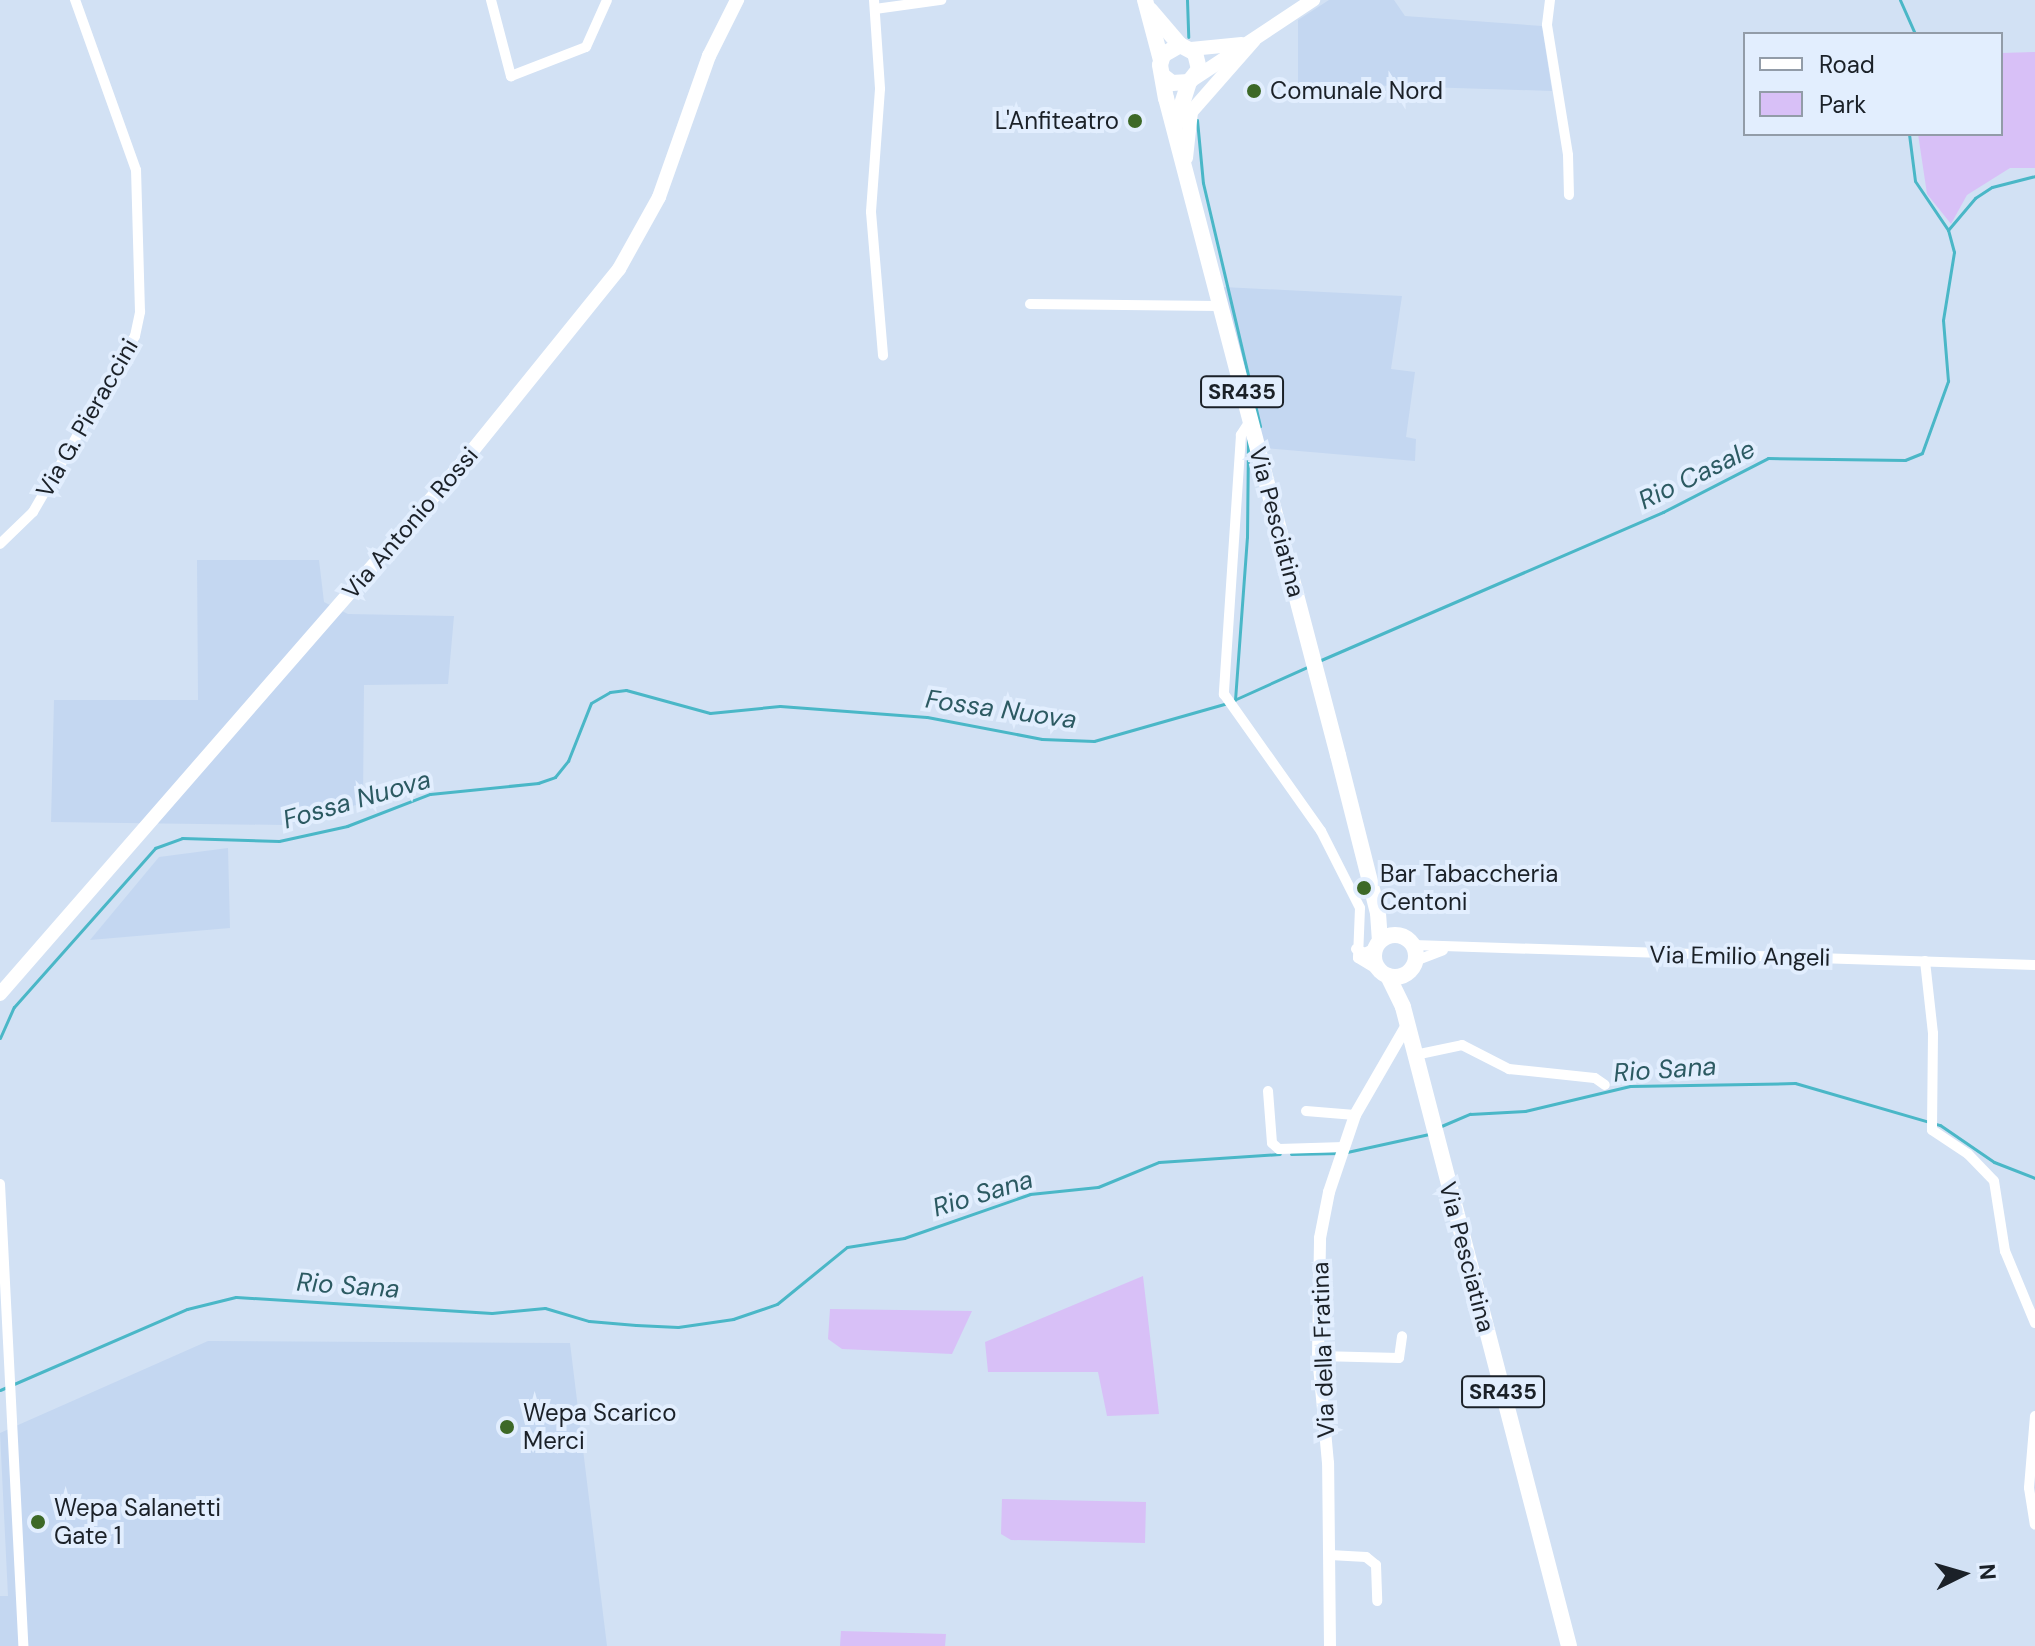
<!DOCTYPE html>
<style>
body{margin:0}
#map{position:relative;width:2035px;height:1646px;overflow:hidden;background:#d2e1f4;font-family:"DM Sans",sans-serif}
div>[style]{position:absolute}
.built>*{inset:0;background:#c4d7f1}
.green>*{inset:0;background:#d8c0f7}
.stream>*{height:3px;margin:-1.5px;padding:0 1.5px;transform-origin:1.5px;border-radius:1.5px;background:#4ab7c7}
.minor>*{height:10px;margin:-5px;padding:0 5px;transform-origin:5px;border-radius:5px;background:#fff}
.tertiary>*{height:12px;margin:-6px;padding:0 6px;transform-origin:6px;border-radius:6px;background:#fff}
.secondary>*{height:14px;margin:-7px;padding:0 7px;transform-origin:7px;border-radius:7px;background:#fff}
.primary>*{height:16px;margin:-8px;padding:0 8px;transform-origin:8px;border-radius:8px;background:#fff}
.primary>.ring{margin:-8px;padding:0;box-sizing:content-box;background:none;border:16px solid #fff;border-radius:50%}
.dots>*{width:22px;height:22px;translate:-50% -50%;box-sizing:border-box;border:4px solid #e2eefe;border-radius:50%}
span{translate:-50% -50%;white-space:nowrap;text-align:center;line-height:1.15;-webkit-text-stroke:8px #e2eefe;paint-order:stroke}
.shield-label span{padding:2px 6px;background:#e2eefe;border:2px solid;border-radius:6px;-webkit-text-stroke-width:0}
.shield-label{font-size:22px;color:#1b2128;font-weight:700}
.poi-label{font-size:24px;color:#1b2128}
.left{translate:0 -50%;text-align:left}
.right{translate:-100% -50%;text-align:right}
.street-label{font-size:24px;color:#1b2128}
.water-label{font-size:26px;color:#2c5a62;font-style:italic}
.legend{position:absolute;left:1743px;top:32px;width:260px;height:104px;box-sizing:border-box;background:#e2eefe;border:2px solid #929ca8;margin:0;padding:10px 14px;list-style:none;font-size:24px;color:#1b2128}
.legend li{display:flex;align-items:center;gap:16px;height:40px}
.legend b{width:40px;border:2px solid #929ca8}
.north{position:absolute;left:1923px;top:1534px;width:80px;height:80px;-webkit-text-stroke:6px #e2eefe;paint-order:stroke;rotate:85deg;font-size:22px;font-weight:700;line-height:32px;text-align:center;color:#1b2128}
.north::after{content:'';display:block;margin:auto;width:28px;height:36px;background:#1b2128;clip-path:polygon(50% 0,100% 100%,50% 72%,0 100%)}
</style>
<div id="map">
<div class="built">
<i style="clip-path:polygon(1329px 0,1394px 0,1405px 16px,1542px 26px,1552px 91px,1298px 83px,1298px 20px)"></i>
<i style="clip-path:polygon(1223px 287px,1402px 296px,1391px 369px,1415px 372px,1406px 437px,1416px 439px,1415px 461px,1264px 448px)"></i>
<i style="clip-path:polygon(197px 560px,319px 560px,324px 602px,348px 614px,454px 616px,448px 684px,364px 685px,363px 803px,285px 825px,51px 822px,54px 700px,198px 700px)"></i>
<i style="clip-path:polygon(228px 848px,230px 928px,90px 940px,159px 857px)"></i>
<i style="clip-path:polygon(208px 1341px,570px 1343px,607px 1646px,0 1646px,0 1596px,8px 1596px,0 1433px)"></i>
</div>
<div class="green">
<i style="clip-path:polygon(2035px 52px,2035px 168px,2010px 168px,1967px 195px,1951px 224px,1927px 194px,1918px 134px,2001px 134px,2001px 53px)"></i>
<i style="clip-path:polygon(1143px 1276px,1159px 1414px,1107px 1416px,1098px 1372px,988px 1372px,985px 1342px)"></i>
<i style="clip-path:polygon(830px 1309px,972px 1311px,952px 1354px,842px 1349px,828px 1339px)"></i>
<i style="clip-path:polygon(1002px 1499px,1146px 1502px,1145px 1543px,1011px 1540px,1001px 1534px)"></i>
<i style="clip-path:polygon(841px 1631px,946px 1634px,945px 1646px,840px 1646px)"></i>
</div>
<div class="stream">
<i style="left:1187px;top:0;width:37px;rotate:88deg"></i>
<i style="left:1900px;top:0;width:37px;rotate:66deg"></i>
<i style="left:1197px;top:120px;width:63px;rotate:84.6deg"></i>
<i style="left:1203px;top:183px;width:250px;rotate:76.8deg"></i>
<i style="left:1909px;top:134px;width:47px;rotate:82.7deg"></i>
<i style="left:1915px;top:181px;width:59px;rotate:56deg"></i>
<i style="left:1321px;top:660px;width:373px;rotate:-23.4deg"></i>
<i style="left:1663px;top:512px;width:118px;rotate:-27.2deg"></i>
<i style="left:1768px;top:458px;width:137px;rotate:0.8deg"></i>
<i style="left:1905px;top:460px;width:18px;rotate:-22deg"></i>
<i style="left:1922px;top:453px;width:77px;rotate:-70.1deg"></i>
<i style="left:1948px;top:381px;width:61px;rotate:-94.7deg"></i>
<i style="left:1943px;top:320px;width:69px;rotate:-80.8deg"></i>
<i style="left:1954px;top:252px;width:23px;rotate:-105deg"></i>
<i style="left:1948px;top:230px;width:42px;rotate:-49.8deg"></i>
<i style="left:1975px;top:198px;width:20px;rotate:-33deg"></i>
<i style="left:1992px;top:187px;width:44px;rotate:-14.3deg"></i>
<i style="left:1234px;top:700px;width:80px;rotate:-24.3deg"></i>
<i style="left:1235px;top:700px;width:163px;rotate:-85.8deg"></i>
<i style="left:1247px;top:537px;width:98px;rotate:-89.4deg"></i>
<i style="left:0;top:1038px;width:34px;rotate:-66deg"></i>
<i style="left:14px;top:1007px;width:213px;rotate:-48.4deg"></i>
<i style="left:155px;top:848px;width:29px;rotate:-20deg"></i>
<i style="left:182px;top:838px;width:97px;rotate:1.8deg"></i>
<i style="left:279px;top:841px;width:70px;rotate:-12.4deg"></i>
<i style="left:347px;top:826px;width:89px;rotate:-21.1deg"></i>
<i style="left:430px;top:794px;width:109px;rotate:-5.8deg"></i>
<i style="left:538px;top:783px;width:18px;rotate:-19deg"></i>
<i style="left:555px;top:777px;width:21px;rotate:-51deg"></i>
<i style="left:568px;top:761px;width:62px;rotate:-68.4deg"></i>
<i style="left:591px;top:703px;width:22px;rotate:-30deg"></i>
<i style="left:610px;top:692px;width:16px;rotate:-7deg"></i>
<i style="left:626px;top:690px;width:87px;rotate:15.3deg"></i>
<i style="left:710px;top:713px;width:70px;rotate:-5.7deg"></i>
<i style="left:780px;top:706px;width:147px;rotate:4.3deg"></i>
<i style="left:927px;top:717px;width:117px;rotate:10.8deg"></i>
<i style="left:1042px;top:739px;width:52px;rotate:2.2deg"></i>
<i style="left:1094px;top:741px;width:138px;rotate:-15.9deg"></i>
<i style="left:1439px;top:1127px;width:34px;rotate:-23deg"></i>
<i style="left:1470px;top:1114px;width:55px;rotate:-3.1deg"></i>
<i style="left:1525px;top:1111px;width:108px;rotate:-13.4deg"></i>
<i style="left:1630px;top:1086px;width:165px;rotate:-1deg"></i>
<i style="left:1795px;top:1083px;width:151px;rotate:16.2deg"></i>
<i style="left:1940px;top:1125px;width:65px;rotate:34.4deg"></i>
<i style="left:1994px;top:1162px;width:44px;rotate:21.3deg"></i>
<i style="left:1347px;top:1152px;width:84px;rotate:-12.4deg"></i>
<i style="left:1291px;top:1154px;width:49px;rotate:-1.2deg"></i>
<i style="left:0;top:1390px;width:204px;rotate:-23.4deg"></i>
<i style="left:187px;top:1309px;width:50px;rotate:-13.8deg"></i>
<i style="left:236px;top:1297px;width:256px;rotate:3.6deg"></i>
<i style="left:492px;top:1313px;width:53px;rotate:-5.4deg"></i>
<i style="left:545px;top:1308px;width:46px;rotate:16.5deg"></i>
<i style="left:589px;top:1321px;width:47px;rotate:4.9deg"></i>
<i style="left:636px;top:1325px;width:42px;rotate:2.7deg"></i>
<i style="left:678px;top:1327px;width:56px;rotate:-8.3deg"></i>
<i style="left:733px;top:1319px;width:46px;rotate:-18.8deg"></i>
<i style="left:777px;top:1304px;width:90px;rotate:-39.2deg"></i>
<i style="left:847px;top:1247px;width:58px;rotate:-9deg"></i>
<i style="left:904px;top:1238px;width:133px;rotate:-19.2deg"></i>
<i style="left:1030px;top:1194px;width:68px;rotate:-5.9deg"></i>
<i style="left:1098px;top:1187px;width:66px;rotate:-22.3deg"></i>
<i style="left:1159px;top:1162px;width:121px;rotate:-3.8deg"></i>
</div>
<div class="minor">
<i style="left:491px;top:0;width:79px;rotate:75.3deg"></i>
<i style="left:511px;top:76px;width:80px;rotate:-21.1deg"></i>
<i style="left:586px;top:47px;width:51px;rotate:-65.9deg"></i>
<i style="left:874px;top:0;width:89px;rotate:86.1deg"></i>
<i style="left:880px;top:89px;width:123px;rotate:94.2deg"></i>
<i style="left:871px;top:212px;width:144px;rotate:85.2deg"></i>
<i style="left:1550px;top:0;width:25px;rotate:97deg"></i>
<i style="left:1547px;top:25px;width:132px;rotate:80.8deg"></i>
<i style="left:1568px;top:155px;width:40px;rotate:88.6deg"></i>
<i style="left:875px;top:9px;width:67px;rotate:-7.8deg"></i>
<i style="left:1030px;top:304px;width:189px;rotate:0.6deg"></i>
<i style="left:1250px;top:421px;width:17px;rotate:123deg"></i>
<i style="left:1241px;top:435px;width:260px;rotate:93.8deg"></i>
<i style="left:1224px;top:694px;width:168px;rotate:54.7deg"></i>
<i style="left:1321px;top:831px;width:86px;rotate:63.1deg"></i>
<i style="left:1360px;top:908px;width:50px;rotate:92.3deg"></i>
<i style="left:1358px;top:958px;width:26px;rotate:31deg"></i>
<i style="left:0;top:544px;width:46px;rotate:-44.1deg"></i>
<i style="left:33px;top:512px;width:203px;rotate:-59.9deg"></i>
<i style="left:135px;top:336px;width:25px;rotate:-78deg"></i>
<i style="left:140px;top:312px;width:142px;rotate:-91.6deg"></i>
<i style="left:136px;top:170px;width:181px;rotate:-109.7deg"></i>
<i style="left:1413px;top:945px;width:622px;rotate:1.84deg"></i>
<i style="left:1356px;top:949px;width:10px;rotate:24deg"></i>
<i style="left:1365px;top:953px;width:11px;rotate:-27deg"></i>
<i style="left:1415px;top:961px;width:30px;rotate:-21deg"></i>
<i style="left:1925px;top:961px;width:72px;rotate:83.7deg"></i>
<i style="left:1933px;top:1033px;width:97px;rotate:90.6deg"></i>
<i style="left:1932px;top:1130px;width:43px;rotate:33.7deg"></i>
<i style="left:1968px;top:1154px;width:37px;rotate:46deg"></i>
<i style="left:1994px;top:1181px;width:71px;rotate:81.1deg"></i>
<i style="left:2005px;top:1251px;width:78px;rotate:67.4deg"></i>
<i style="left:1415px;top:1055px;width:48px;rotate:-12deg"></i>
<i style="left:1462px;top:1045px;width:53px;rotate:27.1deg"></i>
<i style="left:1509px;top:1069px;width:86px;rotate:6deg"></i>
<i style="left:1595px;top:1078px;width:12px;rotate:35deg"></i>
<i style="left:1268px;top:1091px;width:52px;rotate:85.6deg"></i>
<i style="left:1272px;top:1143px;width:9px;rotate:41deg"></i>
<i style="left:1279px;top:1149px;width:65px;rotate:-1.8deg"></i>
<i style="left:1306px;top:1111px;width:49px;rotate:4.7deg"></i>
<i style="left:0;top:1184px;width:463px;rotate:87.1deg"></i>
<i style="left:1318px;top:1356px;width:81px;rotate:1.4deg"></i>
<i style="left:1399px;top:1358px;width:22px;rotate:-82deg"></i>
<i style="left:2035px;top:1416px;width:72px;rotate:94.8deg"></i>
<i style="left:2029px;top:1488px;width:37px;rotate:81deg"></i>
<i style="left:1330px;top:1555px;width:36px;rotate:3deg"></i>
<i style="left:1366px;top:1557px;width:13px;rotate:39deg"></i>
<i style="left:1376px;top:1565px;width:36px;rotate:88deg"></i>
</div>
<div class="tertiary">
<i style="left:1330px;top:1646px;width:183px;rotate:-90.6deg"></i>
<i style="left:1328px;top:1463px;width:107px;rotate:-95.3deg"></i>
<i style="left:1318px;top:1356px;width:118px;rotate:-89deg"></i>
<i style="left:1320px;top:1238px;width:47px;rotate:-78.9deg"></i>
<i style="left:1329px;top:1192px;width:81px;rotate:-71.3deg"></i>
<i style="left:1355px;top:1115px;width:104px;rotate:-60deg"></i>
</div>
<div class="secondary">
<i style="left:1191px;top:49px;width:51px;rotate:-5.6deg"></i>
<i style="left:1189px;top:82px;width:149px;rotate:-33.5deg"></i>
<i style="left:1186px;top:158px;width:46px;rotate:-83.8deg"></i>
<i style="left:1191px;top:112px;width:96px;rotate:-48.8deg"></i>
<i style="left:0;top:994px;width:700px;rotate:-48.94deg"></i>
<i style="left:460px;top:466px;width:253px;rotate:-51.1deg"></i>
<i style="left:619px;top:269px;width:82px;rotate:-60.9deg"></i>
<i style="left:659px;top:197px;width:150px;rotate:-70.5deg"></i>
<i style="left:709px;top:56px;width:63px;rotate:-63.4deg"></i>
</div>
<div class="primary">
<i style="left:1145px;top:0;width:62px;rotate:75.1deg"></i>
<i style="left:1150px;top:10px;width:46px;rotate:49.4deg"></i>
<i style="left:1163px;top:76px;width:11px;rotate:38deg"></i>
<i style="left:1172px;top:83px;width:17px;rotate:-3deg"></i>
<i style="left:1189px;top:82px;width:16px;rotate:-52deg"></i>
<i style="left:1199px;top:69px;width:16px;rotate:-104deg"></i>
<i style="left:1195px;top:53px;width:17px;rotate:-152deg"></i>
<i style="left:1180px;top:45px;width:20px;rotate:150deg"></i>
<i style="left:1163px;top:55px;width:10px;rotate:107deg"></i>
<i style="left:1160px;top:65px;width:34px;rotate:80deg"></i>
<i style="left:1166px;top:98px;width:679px;rotate:75.33deg"></i>
<i style="left:1338px;top:755px;width:163px;rotate:75.8deg"></i>
<i style="left:1378px;top:913px;width:27px;rotate:86deg"></i>
<i style="left:1175px;top:126px;width:46px;rotate:-72.3deg"></i>
<i class="ring" style="left:1374px;top:935px;width:26px;height:26px"></i>
<i style="left:1388px;top:976px;width:34px;rotate:64deg"></i>
<i style="left:1403px;top:1007px;width:660px;rotate:75.44deg"></i>
</div>
<div class="dots">
<i style="left:1254px;top:91px;background:#3d6927"></i>
<i style="left:1135px;top:121px;background:#3d6927"></i>
<i style="left:1364px;top:888px;background:#3d6927"></i>
<i style="left:507px;top:1427px;background:#3d6927"></i>
<i style="left:38px;top:1522px;background:#3d6927"></i>
</div>
<div class="shield-label">
<span style="left:1242px;top:392px">SR435</span>
<span style="left:1503px;top:1392px">SR435</span>
</div>
<div class="poi-label">
<span class="left" style="left:1270px;top:91px">Comunale Nord</span>
<span class="right" style="left:1119px;top:121px">L'Anfiteatro</span>
<span class="left" style="left:1380px;top:888px">Bar Tabaccheria<br>Centoni</span>
<span class="left" style="left:523px;top:1427px">Wepa Scarico<br>Merci</span>
<span class="left" style="left:54px;top:1522px">Wepa Salanetti<br>Gate 1</span>
</div>
<div class="street-label">
<span style="left:87px;top:418px;rotate:-60deg">Via G. Pieraccini</span>
<span style="left:1277px;top:522px;rotate:75deg">Via Pesciatina</span>
<span style="left:410px;top:523px;rotate:-49deg">Via Antonio Rossi</span>
<span style="left:1740px;top:956px;rotate:1deg">Via Emilio Angeli</span>
<span style="left:1467px;top:1257px;rotate:75deg">Via Pesciatina</span>
<span style="left:1323px;top:1350px;rotate:-92deg">Via della Fratina</span>
</div>
<div class="water-label">
<span style="left:1697px;top:475px;rotate:-26deg">Rio Casale</span>
<span style="left:1001px;top:710px;rotate:8deg">Fossa Nuova</span>
<span style="left:357px;top:800px;rotate:-16deg">Fossa Nuova</span>
<span style="left:1665px;top:1070px;rotate:-4deg">Rio Sana</span>
<span style="left:983px;top:1194px;rotate:-17deg">Rio Sana</span>
<span style="left:348px;top:1286px;rotate:4deg">Rio Sana</span>
</div>
<ul class="legend">
<li><b style="height:10px;background:#fff"></b>Road</li>
<li><b style="height:22px;background:#d8c0f7"></b>Park</li>
</ul>
<div class="north">N</div>
</div>
